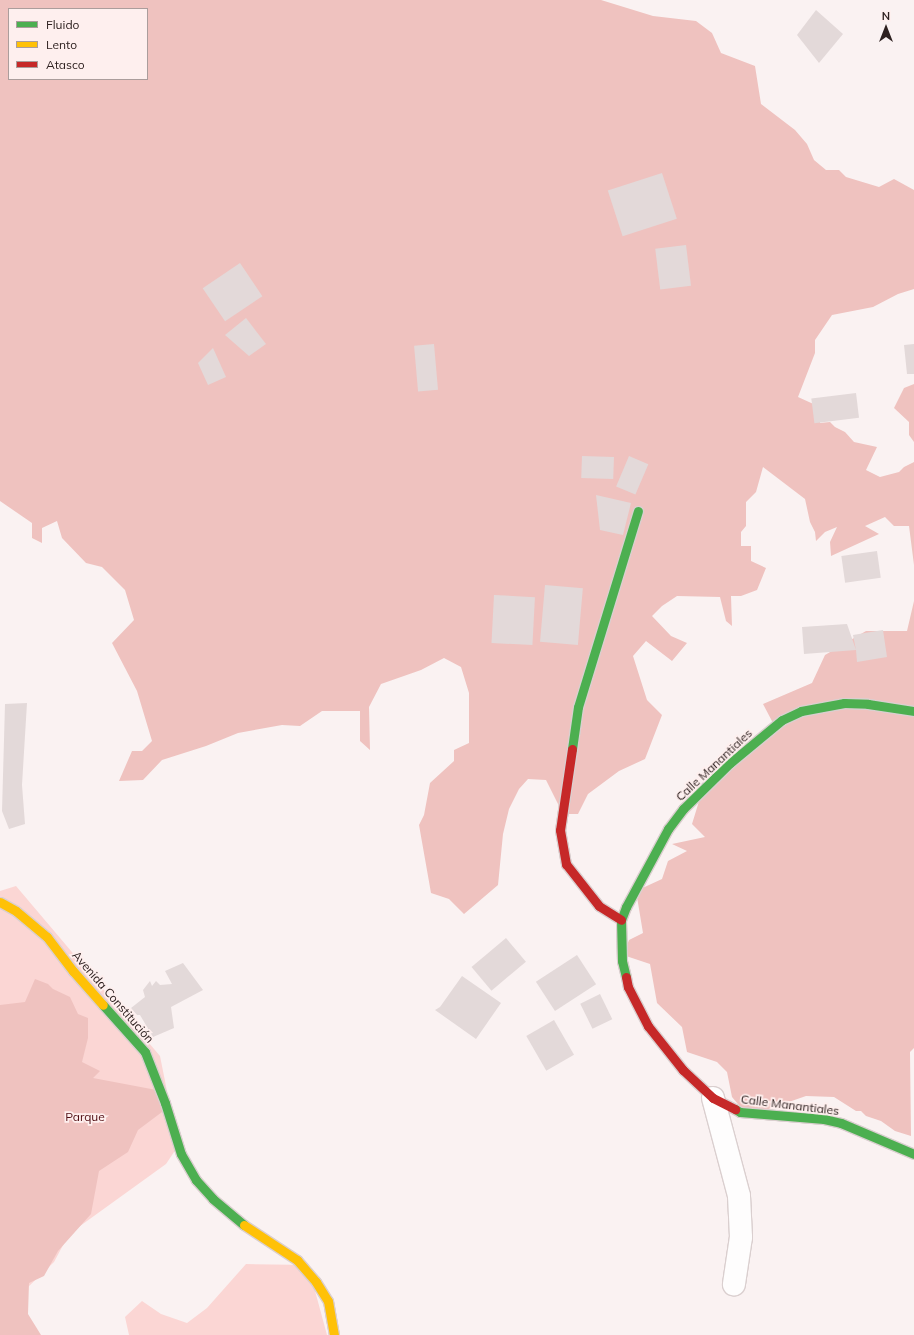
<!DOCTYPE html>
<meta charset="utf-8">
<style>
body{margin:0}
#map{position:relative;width:914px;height:1335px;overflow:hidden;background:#faf2f2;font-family:Mulish,sans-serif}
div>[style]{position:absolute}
.green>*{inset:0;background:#fbd6d4}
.forest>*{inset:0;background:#efc2bf}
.building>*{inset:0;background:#e3d9d9;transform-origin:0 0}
.roads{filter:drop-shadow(1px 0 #dacfcf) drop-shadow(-1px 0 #dacfcf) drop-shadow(0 1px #dacfcf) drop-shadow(0 -1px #dacfcf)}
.street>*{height:22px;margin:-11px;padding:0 11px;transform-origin:11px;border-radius:11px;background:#fefdfd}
.fast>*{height:9px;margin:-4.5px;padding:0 4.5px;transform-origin:4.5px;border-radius:4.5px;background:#4caf50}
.slow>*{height:9px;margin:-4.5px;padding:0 4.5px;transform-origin:4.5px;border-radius:4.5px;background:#ffc107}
.jam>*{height:9px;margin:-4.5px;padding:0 4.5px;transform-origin:4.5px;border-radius:4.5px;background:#c62828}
span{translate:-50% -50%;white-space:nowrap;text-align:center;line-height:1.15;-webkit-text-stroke:3.5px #feefee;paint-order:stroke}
.street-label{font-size:12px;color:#2e2120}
.park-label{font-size:12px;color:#500d12}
.legend{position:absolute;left:8px;top:8px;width:140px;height:72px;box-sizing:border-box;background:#feefee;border:1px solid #ab9d9c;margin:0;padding:5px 7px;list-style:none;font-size:12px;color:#2e2120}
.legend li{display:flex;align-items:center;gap:8px;height:20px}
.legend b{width:20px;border:1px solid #ab9d9c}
.north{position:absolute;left:866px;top:8px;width:40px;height:40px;-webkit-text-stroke:3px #feefee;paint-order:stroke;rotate:0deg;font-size:11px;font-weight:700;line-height:16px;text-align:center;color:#2e2120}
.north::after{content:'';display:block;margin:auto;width:14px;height:18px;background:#2e2120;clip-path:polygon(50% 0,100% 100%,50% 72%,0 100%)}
</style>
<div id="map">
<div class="green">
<i style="clip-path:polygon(16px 886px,160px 1056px,178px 1146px,166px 1164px,69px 1234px,54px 1262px,0 1314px,0 891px)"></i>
<i style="clip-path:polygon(246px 1264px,308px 1265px,327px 1335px,129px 1335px,125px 1317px,142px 1301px,161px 1314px,187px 1323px,207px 1308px)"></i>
</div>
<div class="forest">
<i style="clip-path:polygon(evenodd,0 0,601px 0,653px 16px,696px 21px,712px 33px,721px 53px,755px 66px,761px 104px,795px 130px,807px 144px,814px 160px,826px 170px,839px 170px,846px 177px,879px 187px,894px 179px,914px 190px,914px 289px,898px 294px,873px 307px,832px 315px,815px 340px,815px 353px,798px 397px,820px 407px,820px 423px,830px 422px,835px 427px,845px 432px,854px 442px,877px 447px,866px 470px,880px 477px,899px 472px,904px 467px,914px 462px,914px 565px,909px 526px,894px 526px,885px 517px,865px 526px,879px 534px,831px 556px,830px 542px,837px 527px,825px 532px,816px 541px,815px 532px,810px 522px,805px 499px,763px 467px,756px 492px,746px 502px,746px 526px,741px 532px,741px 546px,751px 546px,751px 561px,766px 568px,757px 590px,741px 596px,731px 596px,732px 626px,726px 621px,720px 597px,677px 596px,662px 606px,652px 616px,671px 636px,687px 643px,672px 661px,646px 641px,633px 656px,647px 700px,662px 715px,645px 759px,619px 771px,588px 794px,578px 814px,563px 814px,546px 780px,528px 779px,519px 789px,509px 809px,503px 834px,498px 885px,464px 914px,449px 899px,431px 893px,419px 825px,424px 815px,430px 783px,454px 761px,454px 750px,469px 743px,469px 693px,461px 667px,444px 658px,421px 670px,381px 684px,369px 707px,370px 750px,360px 741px,360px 711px,322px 711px,300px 726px,282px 725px,238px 733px,206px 746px,162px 760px,143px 780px,119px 781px,132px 751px,142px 751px,152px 741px,137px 691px,112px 643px,134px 620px,125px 590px,102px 567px,86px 563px,62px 538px,57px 521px,42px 528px,42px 543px,32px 538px,32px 523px,0 501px,0 0,9px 9px,147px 9px,147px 79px,9px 79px,9px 9px)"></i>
<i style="clip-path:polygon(914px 384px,914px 442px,909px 435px,909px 422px,894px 408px,904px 388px)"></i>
<i style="clip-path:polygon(914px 601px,914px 1048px,910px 1052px,911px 1136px,895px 1131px,881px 1121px,866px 1116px,861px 1111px,856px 1111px,834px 1097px,806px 1096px,748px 1116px,732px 1097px,727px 1072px,717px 1062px,687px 1052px,682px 1027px,657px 1003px,650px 964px,623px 955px,629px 940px,643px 933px,636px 891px,662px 879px,668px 861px,687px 851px,672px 844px,705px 837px,692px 824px,708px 772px,773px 723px,763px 704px,812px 683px,825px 655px,866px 631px,907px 631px)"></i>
<i style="clip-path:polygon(35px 979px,48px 984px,53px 989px,70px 997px,78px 1014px,88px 1018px,88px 1038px,82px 1062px,100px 1071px,93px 1078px,167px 1092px,162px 1112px,138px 1130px,128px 1152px,99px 1171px,91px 1214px,58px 1251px,44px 1276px,29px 1283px,28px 1314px,41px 1335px,0 1335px,0 1005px,25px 1002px)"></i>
</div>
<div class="building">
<i style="clip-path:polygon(816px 10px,843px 34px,819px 63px,797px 35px)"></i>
<i style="left:662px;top:173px;width:48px;height:57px;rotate:72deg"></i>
<i style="left:686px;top:245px;width:41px;height:31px;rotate:83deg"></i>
<i style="left:240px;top:263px;width:40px;height:45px;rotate:56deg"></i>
<i style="clip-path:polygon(246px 318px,266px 344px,249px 356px,225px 335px)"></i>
<i style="left:434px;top:344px;width:46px;height:20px;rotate:85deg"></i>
<i style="clip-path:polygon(914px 344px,914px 374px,907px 374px,904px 345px)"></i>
<i style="clip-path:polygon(213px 348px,226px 377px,208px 385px,198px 363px)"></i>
<i style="left:856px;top:393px;width:25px;height:45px;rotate:83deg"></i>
<i style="left:582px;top:456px;width:32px;height:22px;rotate:2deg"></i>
<i style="left:629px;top:456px;width:21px;height:33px;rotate:23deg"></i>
<i style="clip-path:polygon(596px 495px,631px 503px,623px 535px,600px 530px)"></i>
<i style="left:877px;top:551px;width:27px;height:36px;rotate:82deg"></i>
<i style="left:545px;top:585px;width:38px;height:57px;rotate:5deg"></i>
<i style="left:494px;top:595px;width:41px;height:48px;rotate:3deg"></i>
<i style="clip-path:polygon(847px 624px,856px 650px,853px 635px,883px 630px,887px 657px,857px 662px,856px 650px,804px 654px,802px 627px)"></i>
<i style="clip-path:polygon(27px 703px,22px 785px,25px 824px,9px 829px,2px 811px,5px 704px)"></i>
<i style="left:506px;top:938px;width:31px;height:45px;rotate:50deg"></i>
<i style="left:577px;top:955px;width:35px;height:49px;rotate:57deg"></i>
<i style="clip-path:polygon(183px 963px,203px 990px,171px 1007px,174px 1028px,153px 1037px,140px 1015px,137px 1015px,131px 1008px,145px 997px,143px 990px,150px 981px,152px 986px,156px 981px,160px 985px,172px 984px,165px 971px)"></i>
<i style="clip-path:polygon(462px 976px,501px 1003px,476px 1039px,435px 1010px,440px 1007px)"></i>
<i style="left:600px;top:994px;width:28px;height:22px;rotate:64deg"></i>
<i style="left:554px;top:1020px;width:40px;height:32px;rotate:60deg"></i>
</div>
<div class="roads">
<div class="street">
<i style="left:713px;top:1098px;width:101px;rotate:75.1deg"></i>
<i style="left:739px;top:1196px;width:41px;rotate:87.2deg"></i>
<i style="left:741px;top:1237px;width:48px;rotate:98.5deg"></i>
</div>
<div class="fast">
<i style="left:572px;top:749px;width:42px;rotate:-81.9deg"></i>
<i style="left:578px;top:707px;width:205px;rotate:-73deg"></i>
<i style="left:626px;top:977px;width:16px;rotate:-104deg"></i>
<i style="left:622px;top:961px;width:41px;rotate:-91.4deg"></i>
<i style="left:621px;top:920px;width:14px;rotate:-69deg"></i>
<i style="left:626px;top:907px;width:89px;rotate:-61.7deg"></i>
<i style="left:668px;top:829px;width:25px;rotate:-53deg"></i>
<i style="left:683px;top:809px;width:66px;rotate:-44.4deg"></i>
<i style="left:730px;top:763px;width:67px;rotate:-39.6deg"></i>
<i style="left:782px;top:720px;width:21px;rotate:-25deg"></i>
<i style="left:801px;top:711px;width:44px;rotate:-10.5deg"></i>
<i style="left:844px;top:703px;width:24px;rotate:2deg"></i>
<i style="left:868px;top:704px;width:47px;rotate:8.7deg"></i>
<i style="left:103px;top:1005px;width:63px;rotate:48.2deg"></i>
<i style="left:145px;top:1052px;width:55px;rotate:68.6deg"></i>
<i style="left:165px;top:1103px;width:53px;rotate:72.6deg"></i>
<i style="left:181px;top:1154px;width:30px;rotate:60deg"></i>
<i style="left:196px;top:1180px;width:25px;rotate:48deg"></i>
<i style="left:213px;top:1199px;width:40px;rotate:40deg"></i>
<i style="left:735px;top:1109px;width:6px;rotate:31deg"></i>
<i style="left:740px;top:1112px;width:84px;rotate:4.8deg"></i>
<i style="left:824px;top:1119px;width:17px;rotate:13deg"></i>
<i style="left:841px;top:1123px;width:79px;rotate:23deg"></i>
</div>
<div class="slow">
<i style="left:0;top:902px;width:18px;rotate:29deg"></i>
<i style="left:16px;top:911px;width:40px;rotate:40deg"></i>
<i style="left:47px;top:937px;width:43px;rotate:52.6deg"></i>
<i style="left:73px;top:971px;width:45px;rotate:48.6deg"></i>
<i style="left:244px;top:1225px;width:64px;rotate:33.4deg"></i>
<i style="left:297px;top:1260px;width:29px;rotate:49deg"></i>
<i style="left:316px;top:1282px;width:22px;rotate:58deg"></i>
<i style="left:328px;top:1301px;width:35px;rotate:80deg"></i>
</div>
<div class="jam">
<i style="left:572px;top:749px;width:82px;rotate:98.4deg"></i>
<i style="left:560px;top:830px;width:35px;rotate:80deg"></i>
<i style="left:566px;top:864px;width:53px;rotate:51.8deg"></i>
<i style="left:599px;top:906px;width:26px;rotate:32deg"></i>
<i style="left:626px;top:977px;width:10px;rotate:79deg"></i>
<i style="left:628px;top:987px;width:44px;rotate:62.9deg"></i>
<i style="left:648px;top:1026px;width:56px;rotate:51.5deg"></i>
<i style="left:683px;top:1070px;width:41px;rotate:43deg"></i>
<i style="left:713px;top:1098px;width:25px;rotate:27deg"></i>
</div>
</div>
<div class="street-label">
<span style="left:714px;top:765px;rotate:-43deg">Calle Manantiales</span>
<span style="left:113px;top:997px;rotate:49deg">Avenida Constitución</span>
<span style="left:790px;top:1105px;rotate:7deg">Calle Manantiales</span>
</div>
<div class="park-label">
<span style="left:85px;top:1117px">Parque</span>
</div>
<ul class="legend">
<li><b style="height:5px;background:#4caf50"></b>Fluido</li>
<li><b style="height:5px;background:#ffc107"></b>Lento</li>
<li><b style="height:5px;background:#c62828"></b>Atasco</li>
</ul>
<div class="north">N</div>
</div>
